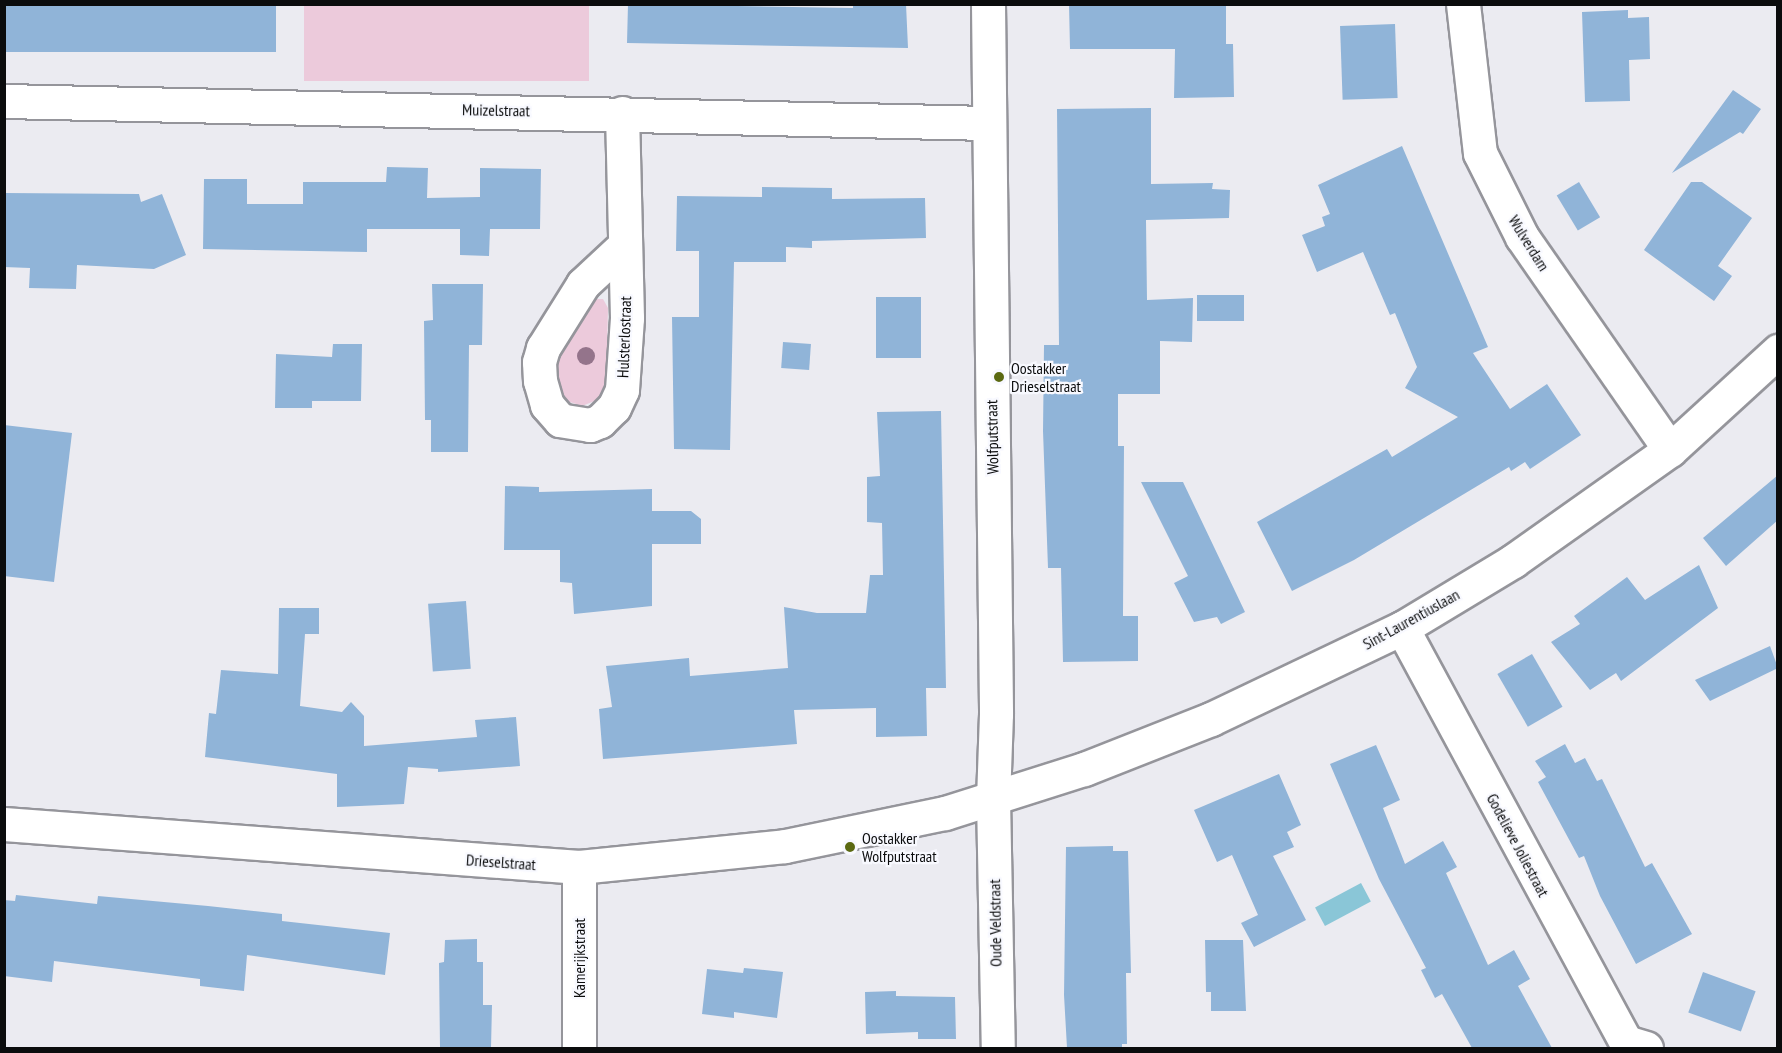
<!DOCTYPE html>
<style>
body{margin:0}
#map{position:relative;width:1782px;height:1053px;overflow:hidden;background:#ebebf1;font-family:"PT Sans Narrow",sans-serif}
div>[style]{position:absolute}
.green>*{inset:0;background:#eccadb;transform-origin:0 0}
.water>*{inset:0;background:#8ac6d7;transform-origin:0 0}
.building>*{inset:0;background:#90b4d8;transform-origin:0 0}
.roads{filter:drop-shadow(2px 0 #95959b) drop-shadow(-2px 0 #95959b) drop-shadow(0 2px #95959b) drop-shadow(0 -2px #95959b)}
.minor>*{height:33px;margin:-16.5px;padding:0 16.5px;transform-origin:16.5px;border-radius:16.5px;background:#fff}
.tertiary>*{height:33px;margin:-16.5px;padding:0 16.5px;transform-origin:16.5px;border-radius:16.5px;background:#fff}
.trees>*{width:18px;height:18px;margin:-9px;border-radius:50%;background:#94748b}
.dots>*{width:16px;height:16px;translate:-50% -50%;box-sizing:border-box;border:3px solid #f8f9ff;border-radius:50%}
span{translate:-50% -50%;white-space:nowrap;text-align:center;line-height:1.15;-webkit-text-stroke:4.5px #f8f9ff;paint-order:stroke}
.street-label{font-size:16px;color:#0b0c0d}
.poi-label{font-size:16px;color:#0b0c0d}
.left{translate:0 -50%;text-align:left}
.frame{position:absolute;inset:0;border:6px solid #0b0c0d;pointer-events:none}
</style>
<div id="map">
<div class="green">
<i style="left:304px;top:5px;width:285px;height:76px"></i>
<i style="clip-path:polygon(590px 299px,603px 299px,608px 308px,606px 386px,597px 400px,582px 406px,567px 401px,559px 389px,556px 345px)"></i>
</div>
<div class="water">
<i style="left:1361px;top:883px;width:21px;height:52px;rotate:62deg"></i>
</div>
<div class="building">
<i style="left:4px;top:4px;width:272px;height:48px"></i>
<i style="clip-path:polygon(628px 4px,853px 8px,853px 4px,906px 4px,908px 48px,627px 43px)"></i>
<i style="clip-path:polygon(1069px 4px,1226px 4px,1226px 44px,1233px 44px,1234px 97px,1174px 98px,1175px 49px,1070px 49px)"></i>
<i style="clip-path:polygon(1628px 10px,1628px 18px,1649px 17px,1650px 59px,1629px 60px,1630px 101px,1585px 102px,1582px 12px)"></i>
<i style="left:1395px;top:24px;width:74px;height:55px;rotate:88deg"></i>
<i style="clip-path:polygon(1733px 90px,1761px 109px,1743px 134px,1740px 132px,1672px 173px)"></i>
<i style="clip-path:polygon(1151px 108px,1151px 184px,1213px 183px,1212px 189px,1230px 190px,1229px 218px,1146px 220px,1147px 300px,1193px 298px,1192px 342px,1160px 341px,1160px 394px,1118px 394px,1118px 446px,1124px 446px,1123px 616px,1138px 616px,1138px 661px,1063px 662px,1061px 568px,1048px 568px,1043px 431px,1044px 345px,1059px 345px,1057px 109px)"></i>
<i style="clip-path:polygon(1402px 146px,1488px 347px,1473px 353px,1510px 409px,1547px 384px,1581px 435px,1530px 469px,1525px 462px,1511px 471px,1509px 467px,1354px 560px,1292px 591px,1257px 522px,1387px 449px,1392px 457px,1458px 417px,1405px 388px,1417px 367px,1395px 313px,1390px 315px,1363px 252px,1317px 272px,1302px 235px,1325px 226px,1322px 217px,1330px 214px,1318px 185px)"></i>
<i style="clip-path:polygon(387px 167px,428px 168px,427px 198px,480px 197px,480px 168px,541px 169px,540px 229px,490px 229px,489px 256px,460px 255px,460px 229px,367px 229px,367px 252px,203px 249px,204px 179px,247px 179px,247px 204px,303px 204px,303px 182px,386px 182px)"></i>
<i style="left:1579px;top:182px;width:41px;height:26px;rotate:59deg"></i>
<i style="clip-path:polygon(1691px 182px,1702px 182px,1752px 218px,1718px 266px,1732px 276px,1714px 301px,1644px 250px)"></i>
<i style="clip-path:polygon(762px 187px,832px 188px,832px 199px,925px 198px,926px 238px,812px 241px,812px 248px,786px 247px,786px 262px,734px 262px,730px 450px,674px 449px,672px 317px,699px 317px,699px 251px,676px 251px,677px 196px,762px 197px)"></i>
<i style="clip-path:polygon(4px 193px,139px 194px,141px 202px,162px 194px,186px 255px,154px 269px,77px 265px,76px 289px,29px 288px,30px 268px,4px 267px)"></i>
<i style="clip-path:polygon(432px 284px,483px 284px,482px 345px,469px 345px,468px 452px,431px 452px,431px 420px,425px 420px,424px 321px,433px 320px)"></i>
<i style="left:1244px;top:295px;width:26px;height:47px;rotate:90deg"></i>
<i style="left:876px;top:297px;width:45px;height:61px"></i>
<i style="left:783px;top:342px;width:28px;height:26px;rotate:4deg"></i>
<i style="clip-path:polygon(333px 344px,362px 344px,361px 401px,312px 401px,312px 408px,275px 408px,276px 354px,332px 357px)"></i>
<i style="clip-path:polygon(941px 411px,946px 688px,926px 688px,927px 736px,876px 737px,876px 708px,794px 710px,797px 744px,603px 759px,599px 709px,612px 707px,606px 666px,689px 658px,690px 676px,788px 668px,784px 607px,817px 613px,866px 613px,870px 575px,883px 575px,882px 523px,867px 522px,867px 477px,880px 476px,877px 412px)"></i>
<i style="clip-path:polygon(4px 425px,72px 433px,54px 582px,4px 576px)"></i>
<i style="clip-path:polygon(1778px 475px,1778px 520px,1726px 566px,1703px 538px)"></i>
<i style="clip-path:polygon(1141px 482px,1183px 482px,1245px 612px,1221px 624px,1217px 617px,1194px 622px,1174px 583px,1188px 576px)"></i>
<i style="clip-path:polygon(505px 486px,539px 487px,539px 492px,652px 489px,652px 511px,691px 511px,701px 519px,701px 544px,652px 544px,652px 606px,574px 614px,572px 583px,560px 582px,560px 550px,504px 550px)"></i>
<i style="clip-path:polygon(1699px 565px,1718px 608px,1621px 681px,1616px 673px,1590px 690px,1551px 642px,1580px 624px,1574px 616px,1627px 577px,1645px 600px)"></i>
<i style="left:466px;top:601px;width:68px;height:38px;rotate:86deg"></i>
<i style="clip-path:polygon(279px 608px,319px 608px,319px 634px,305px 634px,300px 706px,342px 712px,351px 702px,364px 716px,364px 746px,477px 737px,475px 720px,516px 717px,520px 766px,438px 772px,438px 769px,408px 767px,404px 804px,337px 807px,337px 774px,205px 757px,209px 713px,216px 714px,221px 670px,278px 674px)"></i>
<i style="clip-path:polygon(1770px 646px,1778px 668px,1710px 701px,1695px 680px)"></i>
<i style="left:1532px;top:654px;width:61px;height:40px;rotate:60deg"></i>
<i style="clip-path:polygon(1565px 744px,1575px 763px,1585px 758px,1597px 781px,1602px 779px,1645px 867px,1652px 863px,1692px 934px,1636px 964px,1600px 896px,1584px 856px,1579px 858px,1538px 782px,1546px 777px,1535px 761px)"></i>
<i style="clip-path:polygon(1376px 745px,1400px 800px,1383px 808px,1405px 864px,1443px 841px,1457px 867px,1446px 873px,1488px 965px,1514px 950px,1530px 979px,1518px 986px,1552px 1048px,1472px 1048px,1442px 994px,1435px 998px,1421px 970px,1426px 968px,1379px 879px,1330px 764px)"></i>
<i style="clip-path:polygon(1279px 774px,1301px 825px,1287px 832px,1294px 847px,1273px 856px,1306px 920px,1254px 947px,1241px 923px,1258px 915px,1232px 855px,1217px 862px,1194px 810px)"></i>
<i style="clip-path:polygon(1113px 846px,1113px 851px,1128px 851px,1131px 973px,1126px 973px,1127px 1044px,1122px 1044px,1122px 1048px,1067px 1048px,1064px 995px,1066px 847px)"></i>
<i style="clip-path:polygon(16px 895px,97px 904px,98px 896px,208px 906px,282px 914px,282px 921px,390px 933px,385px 975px,247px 955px,244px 991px,200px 986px,200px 979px,54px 961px,52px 982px,4px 976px,4px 900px,15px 901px)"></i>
<i style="clip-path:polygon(477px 939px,477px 962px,483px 962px,483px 1005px,492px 1005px,491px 1048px,440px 1048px,439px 963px,444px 962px,445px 940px)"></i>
<i style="clip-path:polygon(1205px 940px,1243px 940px,1246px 1011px,1211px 1011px,1211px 992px,1206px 992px)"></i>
<i style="clip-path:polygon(744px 968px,783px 972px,777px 1018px,734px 1012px,734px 1018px,702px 1014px,707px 969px,743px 973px)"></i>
<i style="left:1703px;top:972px;width:56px;height:43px;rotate:20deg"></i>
<i style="clip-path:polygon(896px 991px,896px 996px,955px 997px,956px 1039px,918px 1039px,918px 1032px,866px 1034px,865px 992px)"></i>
</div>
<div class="roads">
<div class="minor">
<i style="left:988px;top:4px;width:710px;rotate:89.35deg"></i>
<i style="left:996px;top:714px;width:84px;rotate:92deg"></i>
<i style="left:993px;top:798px;width:250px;rotate:88.9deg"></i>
<i style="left:1463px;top:4px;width:150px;rotate:83.5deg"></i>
<i style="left:1480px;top:153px;width:94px;rotate:63.4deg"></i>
<i style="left:1522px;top:237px;width:259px;rotate:55.2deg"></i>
<i style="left:4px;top:101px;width:984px;rotate:1.28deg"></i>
<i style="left:622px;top:113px;width:205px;rotate:88.6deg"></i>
<i style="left:627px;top:318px;width:72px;rotate:94deg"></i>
<i style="left:622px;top:390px;width:19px;rotate:115deg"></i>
<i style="left:614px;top:407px;width:20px;rotate:135deg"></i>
<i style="left:600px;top:421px;width:11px;rotate:158deg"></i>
<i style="left:590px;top:425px;width:30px;rotate:-171deg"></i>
<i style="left:560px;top:420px;width:20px;rotate:-131deg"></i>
<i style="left:547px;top:405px;width:25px;rotate:-106deg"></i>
<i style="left:540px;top:381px;width:19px;rotate:-93deg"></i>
<i style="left:539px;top:362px;width:15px;rotate:-74deg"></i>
<i style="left:543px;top:348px;width:75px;rotate:-58deg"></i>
<i style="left:583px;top:284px;width:56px;rotate:-42.8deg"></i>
<i style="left:1402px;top:628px;width:471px;rotate:61.6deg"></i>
<i style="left:1626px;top:1042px;width:21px;rotate:17deg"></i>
<i style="left:579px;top:867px;width:181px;rotate:90deg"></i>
</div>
<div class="tertiary">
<i style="left:4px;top:824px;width:577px;rotate:4.28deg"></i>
<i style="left:579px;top:867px;width:207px;rotate:-5.8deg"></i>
<i style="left:785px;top:846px;width:163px;rotate:-11.7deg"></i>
<i style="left:945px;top:813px;width:146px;rotate:-17.6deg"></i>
<i style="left:1084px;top:769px;width:136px;rotate:-21.5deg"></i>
<i style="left:1211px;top:719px;width:212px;rotate:-25.5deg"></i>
<i style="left:1402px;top:628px;width:130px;rotate:-31.1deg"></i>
<i style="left:1513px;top:561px;width:192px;rotate:-35.3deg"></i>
<i style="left:1670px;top:450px;width:147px;rotate:-42.5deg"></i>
</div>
</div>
<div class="trees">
<i style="left:586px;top:356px"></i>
</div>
<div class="dots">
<i style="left:999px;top:377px;background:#5b6912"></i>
<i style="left:850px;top:847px;background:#5b6912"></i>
</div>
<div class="street-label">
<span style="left:496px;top:110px;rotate:1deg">Muizelstraat</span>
<span style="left:1529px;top:243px;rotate:58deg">Wulverdam</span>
<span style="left:624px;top:337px;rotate:-88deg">Hulsterlostraat</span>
<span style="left:992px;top:437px;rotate:-91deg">Wolfputstraat</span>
<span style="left:1411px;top:619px;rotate:-29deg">Sint-Laurentiuslaan</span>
<span style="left:1518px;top:845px;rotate:62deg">Godelieve Joliestraat</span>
<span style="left:501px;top:862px;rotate:4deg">Drieselstraat</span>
<span style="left:995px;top:923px;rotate:-91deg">Oude Veldstraat</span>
<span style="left:579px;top:958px;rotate:-90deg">Kamerijkstraat</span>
</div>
<div class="poi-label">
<span class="left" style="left:1011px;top:377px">Oostakker<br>Drieselstraat</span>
<span class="left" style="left:862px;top:847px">Oostakker<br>Wolfputstraat</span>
</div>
<div class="frame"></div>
</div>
